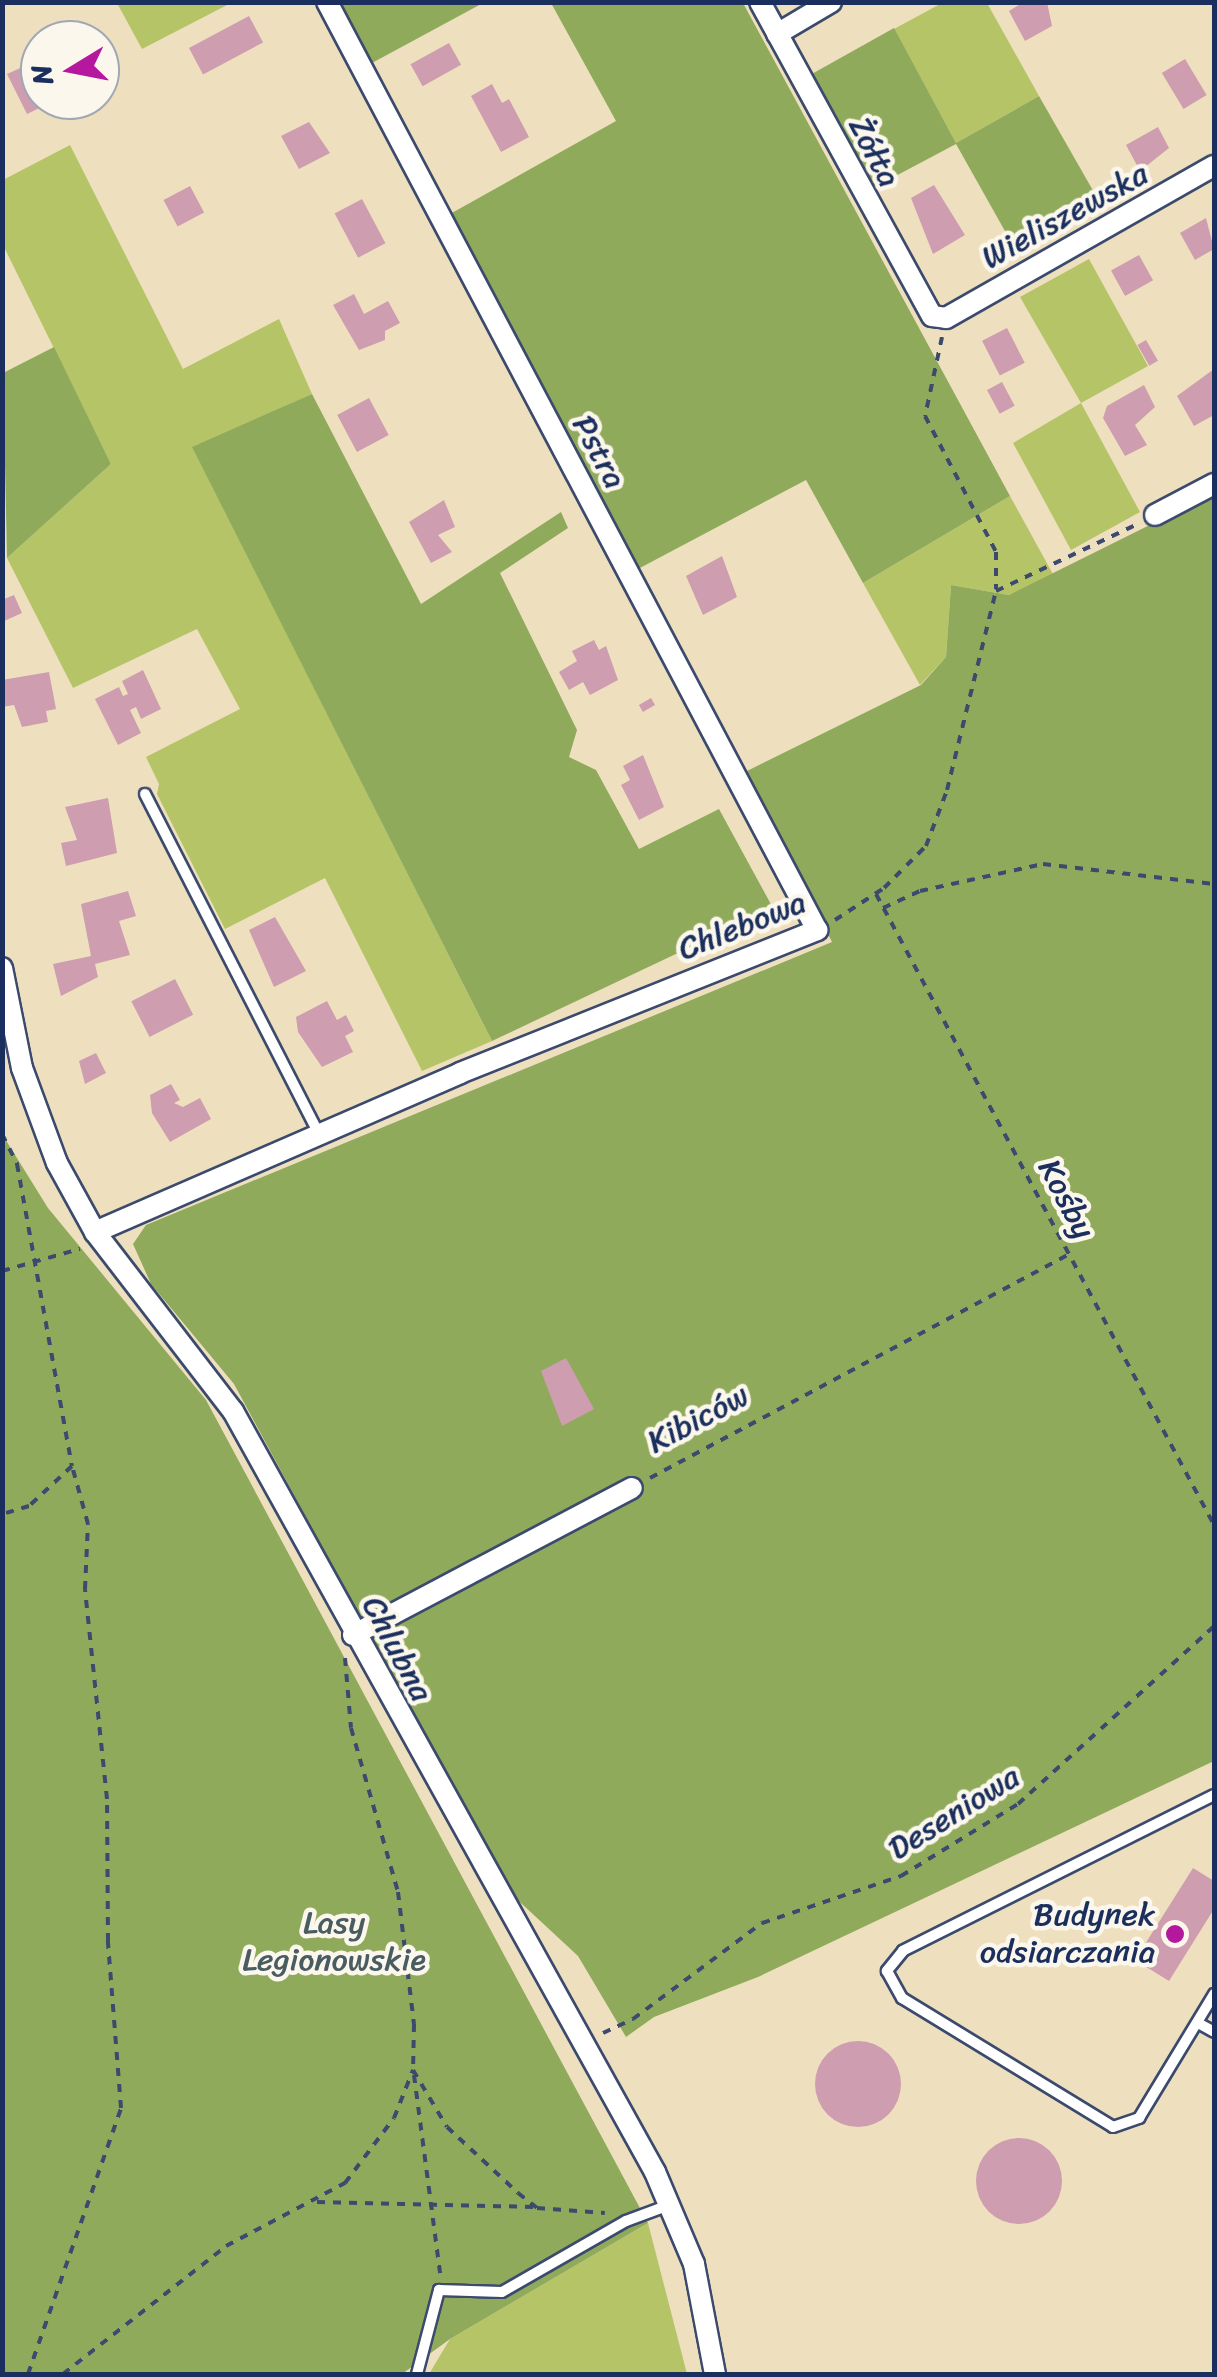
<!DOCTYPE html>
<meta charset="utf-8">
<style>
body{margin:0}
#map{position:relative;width:1217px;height:2377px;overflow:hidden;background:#eee0bf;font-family:Sriracha,sans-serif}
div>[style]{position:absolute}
.green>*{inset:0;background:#b5c467}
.forest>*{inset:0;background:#90aa5c}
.building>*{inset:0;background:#ce9daf;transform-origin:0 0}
.round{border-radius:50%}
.path>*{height:4px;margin-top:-2px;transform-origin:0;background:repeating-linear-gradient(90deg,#3b4a6d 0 8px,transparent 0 16px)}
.roads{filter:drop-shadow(2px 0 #3b4a6d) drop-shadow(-2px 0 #3b4a6d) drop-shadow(0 2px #3b4a6d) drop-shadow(0 -2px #3b4a6d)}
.lane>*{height:10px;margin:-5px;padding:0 5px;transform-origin:5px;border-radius:5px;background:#fff}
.street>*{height:20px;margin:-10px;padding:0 10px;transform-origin:10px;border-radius:10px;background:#fff}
.dots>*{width:28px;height:28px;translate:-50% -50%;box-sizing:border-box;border:5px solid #fbf7ec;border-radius:50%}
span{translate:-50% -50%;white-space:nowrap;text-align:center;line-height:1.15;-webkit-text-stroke:9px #fbf7ec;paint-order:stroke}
.street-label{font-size:32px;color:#1b2f5e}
.poi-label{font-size:32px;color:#1b2f5e}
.right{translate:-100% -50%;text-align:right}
.park-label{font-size:32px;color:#495c61}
.frame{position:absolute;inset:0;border:5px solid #1b2f5e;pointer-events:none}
.north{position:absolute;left:20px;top:20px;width:100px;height:100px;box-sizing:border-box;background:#fbf7ec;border:2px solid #a1a7b3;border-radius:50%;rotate:260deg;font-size:28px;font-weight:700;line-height:40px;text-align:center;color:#1b2f5e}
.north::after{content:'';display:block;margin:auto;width:35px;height:45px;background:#b5179e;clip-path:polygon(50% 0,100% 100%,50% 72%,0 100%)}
</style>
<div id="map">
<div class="green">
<i style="clip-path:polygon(117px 3px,231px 3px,142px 49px)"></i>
<i style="clip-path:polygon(942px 3px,987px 3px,1039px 96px,956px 143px,894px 29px)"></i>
<i style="clip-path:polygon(70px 145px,183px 369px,279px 319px,312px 394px,193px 448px,492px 1041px,422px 1071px,325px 878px,225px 929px,157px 794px,159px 784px,146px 757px,240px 709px,197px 629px,73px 688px,7px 558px,111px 464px,3px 245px,3px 180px)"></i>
<i style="clip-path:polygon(1089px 259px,1148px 366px,1081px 403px,1140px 512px,1071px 550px,1013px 443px,1081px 403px,1020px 297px)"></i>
<i style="clip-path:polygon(1010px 496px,1054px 576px,1009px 595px,951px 585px,946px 657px,920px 685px,863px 583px)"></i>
<i style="clip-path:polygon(648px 2223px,687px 2374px,429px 2374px,450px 2339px)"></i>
</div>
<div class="forest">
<i style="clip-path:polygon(340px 3px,483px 3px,372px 63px)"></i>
<i style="clip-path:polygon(551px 3px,743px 3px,1010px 496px,863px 583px,806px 480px,638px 569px,450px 214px,616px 121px)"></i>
<i style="clip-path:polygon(894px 28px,956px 143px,1039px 96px,1103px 208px,1019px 256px,956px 144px,873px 188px,810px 75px)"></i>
<i style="clip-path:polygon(54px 347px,111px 464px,7px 558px,3px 373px)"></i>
<i style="clip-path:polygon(312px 394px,421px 604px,561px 512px,568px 528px,500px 573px,577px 730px,569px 757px,596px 770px,639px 849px,719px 809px,773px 908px,492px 1041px,192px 447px)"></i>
<i style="clip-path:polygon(1214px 493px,1214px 1761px,758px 1977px,654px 2017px,626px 2037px,578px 1956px,508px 1891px,234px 1384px,151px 1284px,133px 1244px,146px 1225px,832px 942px,747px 771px,921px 685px,946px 657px,951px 585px,1009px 595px)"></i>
<i style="clip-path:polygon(2px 1134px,48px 1208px,206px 1400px,648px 2223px,450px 2339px,402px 2374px,3px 2374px)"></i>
</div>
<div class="building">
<i style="clip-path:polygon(1024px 2px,1047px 2px,1052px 26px,1025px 41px,1009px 11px)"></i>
<i style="left:249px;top:16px;width:30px;height:68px;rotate:62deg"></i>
<i style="left:449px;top:43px;width:25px;height:44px;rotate:61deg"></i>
<i style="clip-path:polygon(40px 59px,40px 100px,48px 104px,27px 114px,7px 74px)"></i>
<i style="left:1185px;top:59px;width:42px;height:27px;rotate:59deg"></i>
<i style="clip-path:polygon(492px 84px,502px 103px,509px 99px,529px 137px,501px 152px,471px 96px)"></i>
<i style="clip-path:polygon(309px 122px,330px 153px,299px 169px,281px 136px)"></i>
<i style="clip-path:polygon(1158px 127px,1169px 148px,1140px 171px,1126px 145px)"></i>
<i style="clip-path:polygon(934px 185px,965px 235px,933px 254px,911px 198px)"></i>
<i style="left:190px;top:186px;width:30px;height:30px;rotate:62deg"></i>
<i style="left:362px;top:199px;width:50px;height:31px;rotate:62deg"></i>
<i style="clip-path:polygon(1206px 218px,1214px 249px,1195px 260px,1180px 233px)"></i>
<i style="left:1139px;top:255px;width:29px;height:32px;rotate:61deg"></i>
<i style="clip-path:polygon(354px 294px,364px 314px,388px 301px,400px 323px,385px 331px,385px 340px,359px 350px,333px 305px)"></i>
<i style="left:1007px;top:328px;width:39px;height:28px;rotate:63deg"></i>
<i style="left:1146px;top:340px;width:24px;height:10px;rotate:60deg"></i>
<i style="clip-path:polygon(1214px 369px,1214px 415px,1194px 426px,1177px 396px)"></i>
<i style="left:1002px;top:382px;width:27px;height:17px;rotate:62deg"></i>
<i style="clip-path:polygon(1144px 385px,1155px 407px,1135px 425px,1147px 445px,1125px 456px,1103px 418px,1107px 406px)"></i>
<i style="left:369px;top:398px;width:42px;height:36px;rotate:62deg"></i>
<i style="clip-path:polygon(444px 500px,455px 527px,438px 535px,452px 552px,431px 563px,409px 522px)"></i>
<i style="clip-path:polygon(722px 556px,737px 597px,703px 615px,686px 576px)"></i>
<i style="clip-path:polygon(14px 595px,22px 613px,2px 622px,2px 600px)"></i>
<i style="clip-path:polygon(594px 640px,599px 650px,606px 646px,618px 680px,590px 695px,583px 682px,569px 690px,559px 672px,577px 661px,572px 651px)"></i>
<i style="clip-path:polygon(143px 670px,161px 709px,141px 719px,136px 707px,130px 710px,141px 733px,118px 745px,95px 699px,119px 687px,123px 696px,128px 694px,122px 681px)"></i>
<i style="clip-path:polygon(49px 672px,56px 709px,46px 711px,48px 722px,22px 727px,14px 705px,2px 707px,2px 680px)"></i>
<i style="left:651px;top:698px;width:8px;height:14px;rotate:60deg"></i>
<i style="clip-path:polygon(643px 755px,664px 807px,639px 820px,621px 785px,630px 780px,623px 766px)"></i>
<i style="clip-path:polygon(108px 798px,117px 853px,66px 866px,61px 843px,77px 840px,65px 807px)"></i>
<i style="clip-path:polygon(128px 891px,136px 916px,119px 921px,130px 955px,95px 964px,98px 977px,61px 996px,53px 964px,91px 956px,81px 904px)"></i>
<i style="clip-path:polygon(275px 917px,306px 971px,274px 987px,249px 930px)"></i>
<i style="left:175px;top:979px;width:40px;height:49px;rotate:63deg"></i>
<i style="clip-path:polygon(327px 1001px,337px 1020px,346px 1015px,354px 1031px,345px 1036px,353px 1052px,322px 1067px,298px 1032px,296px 1017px)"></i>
<i style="clip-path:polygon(96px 1053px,106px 1073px,85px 1084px,79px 1061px)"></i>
<i style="clip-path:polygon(171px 1084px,180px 1100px,174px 1103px,183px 1107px,200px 1098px,211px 1119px,170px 1142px,152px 1113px,150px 1095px)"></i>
<i style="clip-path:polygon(566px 1358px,594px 1409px,562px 1426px,541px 1371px)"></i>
<i style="clip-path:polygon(1193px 1868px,1214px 1881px,1214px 1909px,1169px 1981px,1135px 1960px)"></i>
<i class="round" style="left:815px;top:2041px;width:86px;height:86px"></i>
<i class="round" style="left:976px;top:2138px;width:86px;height:86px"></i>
</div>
<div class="path">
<i style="left:942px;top:337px;width:81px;rotate:102.1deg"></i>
<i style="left:925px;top:416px;width:153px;rotate:62.4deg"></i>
<i style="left:996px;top:552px;width:37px;rotate:90deg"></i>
<i style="left:876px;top:894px;width:716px;rotate:61.82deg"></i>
<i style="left:883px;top:908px;width:41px;rotate:-24.7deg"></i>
<i style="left:920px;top:891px;width:126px;rotate:-12.4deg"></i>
<i style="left:1043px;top:864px;width:172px;rotate:6.7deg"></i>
<i style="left:835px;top:920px;width:59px;rotate:-33.1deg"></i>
<i style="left:884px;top:888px;width:59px;rotate:-45deg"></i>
<i style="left:926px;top:846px;width:60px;rotate:-69.4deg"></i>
<i style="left:947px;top:790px;width:205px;rotate:-76.2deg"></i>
<i style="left:996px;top:591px;width:157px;rotate:-25.3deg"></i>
<i style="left:2px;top:1134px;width:34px;rotate:63deg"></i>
<i style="left:17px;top:1164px;width:307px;rotate:79.7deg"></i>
<i style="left:72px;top:1466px;width:59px;rotate:137.1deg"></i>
<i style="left:29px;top:1506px;width:28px;rotate:163deg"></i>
<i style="left:2px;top:1271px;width:81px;rotate:-15.8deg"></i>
<i style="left:650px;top:1478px;width:475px;rotate:-28.1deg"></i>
<i style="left:345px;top:1658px;width:70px;rotate:85.1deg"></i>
<i style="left:351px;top:1728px;width:171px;rotate:74deg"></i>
<i style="left:398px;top:1892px;width:133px;rotate:83.1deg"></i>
<i style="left:414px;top:2024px;width:46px;rotate:91.2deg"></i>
<i style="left:413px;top:2070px;width:66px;rotate:59.2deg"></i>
<i style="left:447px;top:2127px;width:97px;rotate:42.9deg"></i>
<i style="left:518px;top:2193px;width:24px;rotate:38deg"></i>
<i style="left:537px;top:2208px;width:68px;rotate:4.2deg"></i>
<i style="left:603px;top:2033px;width:33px;rotate:-25deg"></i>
<i style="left:633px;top:2019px;width:161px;rotate:-36.7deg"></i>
<i style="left:762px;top:1923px;width:147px;rotate:-18.7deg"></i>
<i style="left:901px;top:1876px;width:137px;rotate:-31.6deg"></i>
<i style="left:1018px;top:1804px;width:265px;rotate:-42.2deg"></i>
<i style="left:414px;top:2075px;width:200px;rotate:82.5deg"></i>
<i style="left:317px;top:2202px;width:216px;rotate:1.3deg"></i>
<i style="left:28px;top:2374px;width:282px;rotate:-70.7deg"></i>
<i style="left:121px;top:2108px;width:168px;rotate:-94.5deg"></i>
<i style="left:108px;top:1941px;width:142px;rotate:-90.4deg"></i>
<i style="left:107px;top:1799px;width:211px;rotate:-96deg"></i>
<i style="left:85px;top:1589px;width:65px;rotate:-87.4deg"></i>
<i style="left:88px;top:1524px;width:60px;rotate:-105.4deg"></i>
<i style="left:63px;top:2374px;width:207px;rotate:-38.1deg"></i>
<i style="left:226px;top:2246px;width:135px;rotate:-27.9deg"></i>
<i style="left:345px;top:2183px;width:81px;rotate:-53deg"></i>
<i style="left:394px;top:2118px;width:52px;rotate:-68.4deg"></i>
</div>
<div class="roads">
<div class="lane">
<i style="left:145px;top:794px;width:382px;rotate:62.9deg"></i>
<i style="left:1214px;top:1795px;width:348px;rotate:153.4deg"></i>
<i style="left:903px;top:1951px;width:26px;rotate:129deg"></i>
<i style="left:887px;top:1971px;width:31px;rotate:61deg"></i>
<i style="left:902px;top:1998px;width:247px;rotate:31.4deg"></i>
<i style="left:1113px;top:2127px;width:28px;rotate:-19deg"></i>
<i style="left:1139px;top:2118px;width:145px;rotate:-58.8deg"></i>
<i style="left:1198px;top:2023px;width:18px;rotate:29deg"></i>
<i style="left:417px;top:2374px;width:87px;rotate:-75.3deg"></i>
<i style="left:439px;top:2290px;width:63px;rotate:1.8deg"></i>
<i style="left:502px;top:2292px;width:143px;rotate:-29.8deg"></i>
<i style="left:626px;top:2221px;width:46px;rotate:-20.4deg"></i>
</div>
<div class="street">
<i style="left:760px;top:2px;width:358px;rotate:61.3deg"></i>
<i style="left:932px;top:316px;width:14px;rotate:8deg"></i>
<i style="left:946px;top:318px;width:308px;rotate:-29.6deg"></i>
<i style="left:777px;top:34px;width:63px;rotate:-30.7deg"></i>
<i style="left:1155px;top:515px;width:67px;rotate:-27.7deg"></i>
<i style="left:2px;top:968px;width:102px;rotate:78.7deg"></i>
<i style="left:22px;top:1068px;width:101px;rotate:69.8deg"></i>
<i style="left:57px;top:1163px;width:79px;rotate:61.2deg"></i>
<i style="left:95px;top:1232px;width:226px;rotate:52.4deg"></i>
<i style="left:233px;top:1411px;width:870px;rotate:60.99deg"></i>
<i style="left:655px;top:2172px;width:100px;rotate:67deg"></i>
<i style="left:694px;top:2264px;width:112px;rotate:79.2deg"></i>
<i style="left:95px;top:1232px;width:398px;rotate:-23.5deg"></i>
<i style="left:460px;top:1073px;width:385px;rotate:-21.8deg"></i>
<i style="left:817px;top:930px;width:1049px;rotate:-117.83deg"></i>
<i style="left:353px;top:1635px;width:315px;rotate:-27.8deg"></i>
</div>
</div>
<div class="dots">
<i style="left:1175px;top:1934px;background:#b5179e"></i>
</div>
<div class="street-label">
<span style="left:874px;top:152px;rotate:62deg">Żółta</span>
<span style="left:1065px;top:216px;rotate:-29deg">Wieliszewska</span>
<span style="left:599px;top:452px;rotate:62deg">Pstra</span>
<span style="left:742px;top:926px;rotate:-22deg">Chlebowa</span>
<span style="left:1066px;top:1199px;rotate:62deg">Kośby</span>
<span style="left:698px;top:1419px;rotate:-28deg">Kibiców</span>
<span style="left:397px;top:1649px;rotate:62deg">Chlubna</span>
<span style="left:954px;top:1813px;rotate:-32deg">Deseniowa</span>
</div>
<div class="poi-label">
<span class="right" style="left:1155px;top:1934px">Budynek<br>odsiarczania</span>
</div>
<div class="park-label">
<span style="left:334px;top:1942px">Lasy<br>Legionowskie</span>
</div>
<div class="frame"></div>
<div class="north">N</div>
</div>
